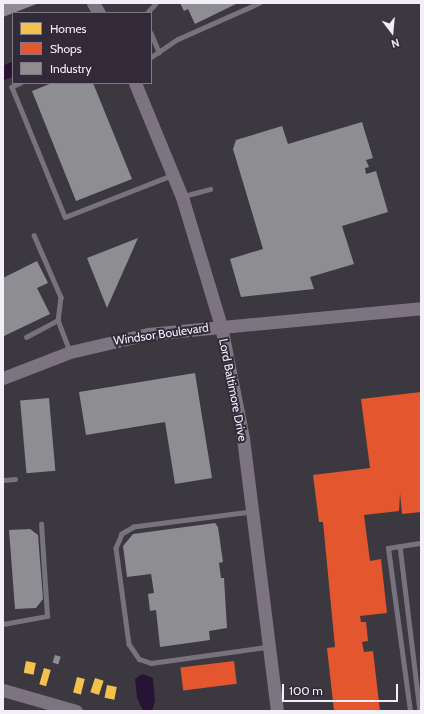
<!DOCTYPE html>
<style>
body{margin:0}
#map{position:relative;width:424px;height:714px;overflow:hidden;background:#3c3840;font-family:Cabin,sans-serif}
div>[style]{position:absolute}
.water>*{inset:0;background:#271435}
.homes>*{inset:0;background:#f2c14e;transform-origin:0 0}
.shops>*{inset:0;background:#e4572e;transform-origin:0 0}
.industry>*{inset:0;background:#8d8d92;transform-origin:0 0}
.river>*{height:14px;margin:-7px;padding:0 7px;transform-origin:7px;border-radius:7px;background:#271435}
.service>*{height:4.5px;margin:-2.25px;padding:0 2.25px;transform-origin:2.25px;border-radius:2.25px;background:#78727d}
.secondary>*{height:13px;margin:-6.5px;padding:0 6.5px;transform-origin:6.5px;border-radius:6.5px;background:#7c7481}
span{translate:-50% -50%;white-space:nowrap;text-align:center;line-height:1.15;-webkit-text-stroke:4px #322a39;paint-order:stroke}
.street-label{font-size:12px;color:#f3eef8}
.frame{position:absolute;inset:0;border:4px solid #f3eef8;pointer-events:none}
.legend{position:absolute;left:12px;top:12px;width:140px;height:72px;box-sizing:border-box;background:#322a39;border:1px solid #7f7885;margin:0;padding:5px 7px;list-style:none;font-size:12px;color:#f3eef8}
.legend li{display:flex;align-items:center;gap:8px;height:20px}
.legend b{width:20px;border:1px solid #7f7885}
.north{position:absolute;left:372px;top:12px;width:40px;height:40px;-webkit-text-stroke:3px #322a39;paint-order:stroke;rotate:164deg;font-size:11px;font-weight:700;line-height:16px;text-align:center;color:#f3eef8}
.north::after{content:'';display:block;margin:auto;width:14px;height:18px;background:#f3eef8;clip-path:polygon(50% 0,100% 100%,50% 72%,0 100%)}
.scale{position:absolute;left:282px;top:684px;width:116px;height:18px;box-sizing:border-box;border:2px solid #f3eef8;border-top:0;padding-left:5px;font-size:12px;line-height:14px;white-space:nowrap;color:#f3eef8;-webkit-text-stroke:3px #322a39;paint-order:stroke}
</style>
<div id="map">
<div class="water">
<i style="clip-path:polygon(142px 674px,153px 678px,155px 701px,152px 711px,143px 711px,137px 698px,135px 679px)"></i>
</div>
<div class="homes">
<i style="left:26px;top:661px;width:10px;height:12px;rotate:11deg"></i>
<i style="left:44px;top:668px;width:7px;height:17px;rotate:16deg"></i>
<i style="left:77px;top:677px;width:8px;height:16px;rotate:14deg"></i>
<i style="left:95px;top:678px;width:9px;height:15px;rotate:18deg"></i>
<i style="left:107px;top:685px;width:10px;height:13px;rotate:11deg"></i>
</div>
<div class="shops">
<i style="clip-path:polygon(421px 392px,421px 512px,402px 514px,400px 493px,399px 511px,364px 515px,370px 561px,381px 559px,387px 613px,360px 616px,361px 622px,366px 622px,368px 641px,362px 642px,364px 652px,373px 651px,380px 711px,334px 711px,327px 648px,335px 647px,323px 522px,319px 522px,313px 475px,370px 468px,361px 399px)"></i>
<i style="left:234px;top:661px;width:23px;height:54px;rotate:83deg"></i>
</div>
<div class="industry">
<i style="clip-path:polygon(3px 3px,39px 3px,3px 17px)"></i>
<i style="clip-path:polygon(180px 3px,238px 3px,195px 24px,188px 9px,184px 11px)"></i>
<i style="clip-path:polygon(52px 83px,93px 83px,132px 179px,76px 201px,32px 91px)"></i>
<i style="clip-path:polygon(362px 122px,373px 158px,366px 160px,369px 167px,365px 168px,366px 174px,376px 171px,388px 212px,342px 226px,354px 264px,310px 277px,314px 289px,241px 297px,230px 259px,263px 249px,233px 149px,236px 140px,282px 126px,288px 144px)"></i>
<i style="clip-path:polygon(138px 238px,107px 308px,87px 258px)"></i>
<i style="clip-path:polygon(37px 261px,48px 283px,37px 288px,50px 314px,4px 336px,3px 278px)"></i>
<i style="clip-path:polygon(195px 373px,212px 478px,175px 484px,165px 422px,86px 435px,79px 392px)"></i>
<i style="left:49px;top:398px;width:73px;height:29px;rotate:85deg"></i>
<i style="clip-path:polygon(215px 523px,218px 527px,223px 562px,219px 563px,221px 578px,224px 578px,227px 628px,209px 631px,210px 640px,160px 647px,156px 610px,150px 611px,148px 594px,154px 593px,151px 574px,127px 577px,123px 546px,133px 534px)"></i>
<i style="clip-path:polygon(30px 529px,38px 535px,43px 599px,36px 608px,15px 609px,9px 530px)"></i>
<i style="left:55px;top:655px;width:6px;height:8px;rotate:18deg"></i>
</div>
<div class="river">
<i style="left:3px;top:73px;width:11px;rotate:-22deg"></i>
</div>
<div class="service">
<i style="left:147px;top:13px;width:13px;rotate:-48deg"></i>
<i style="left:151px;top:33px;width:21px;rotate:67deg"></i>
<i style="left:151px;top:57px;width:32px;rotate:-34deg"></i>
<i style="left:178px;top:39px;width:89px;rotate:-24deg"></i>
<i style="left:21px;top:83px;width:10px;rotate:156deg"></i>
<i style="left:12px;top:87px;width:140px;rotate:67.8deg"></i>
<i style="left:65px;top:217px;width:115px;rotate:-21.4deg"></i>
<i style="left:184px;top:196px;width:27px;rotate:-15deg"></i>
<i style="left:34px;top:235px;width:68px;rotate:66.5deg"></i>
<i style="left:61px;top:297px;width:23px;rotate:97deg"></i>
<i style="left:58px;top:320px;width:33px;rotate:69deg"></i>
<i style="left:26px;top:337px;width:36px;rotate:-28deg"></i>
<i style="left:3px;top:480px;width:12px;rotate:-5deg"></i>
<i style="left:251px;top:512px;width:118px;rotate:172.7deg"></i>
<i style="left:134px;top:527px;width:14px;rotate:150deg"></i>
<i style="left:122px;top:534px;width:15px;rotate:113deg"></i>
<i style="left:116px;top:548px;width:97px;rotate:82.3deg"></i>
<i style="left:129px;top:644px;width:18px;rotate:56deg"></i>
<i style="left:139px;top:659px;width:13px;rotate:18deg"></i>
<i style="left:151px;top:663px;width:117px;rotate:-7.9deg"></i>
<i style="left:400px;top:546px;width:166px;rotate:83.1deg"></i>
<i style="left:3px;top:624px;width:45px;rotate:-10.3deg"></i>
<i style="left:47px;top:616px;width:92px;rotate:-93.7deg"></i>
<i style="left:410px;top:711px;width:164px;rotate:-97.7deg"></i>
<i style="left:388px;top:548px;width:33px;rotate:-9deg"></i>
</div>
<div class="secondary">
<i style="left:93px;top:3px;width:12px;rotate:59deg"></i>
<i style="left:135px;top:83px;width:123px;rotate:67.6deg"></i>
<i style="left:182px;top:197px;width:135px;rotate:73.2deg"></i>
<i style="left:221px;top:326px;width:114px;rotate:78.9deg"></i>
<i style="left:243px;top:438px;width:275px;rotate:82.9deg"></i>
<i style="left:3px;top:378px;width:72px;rotate:-21.2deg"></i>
<i style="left:70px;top:352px;width:80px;rotate:-13deg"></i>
<i style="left:148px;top:334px;width:274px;rotate:-5.4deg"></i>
<i style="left:3px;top:690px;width:76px;rotate:16deg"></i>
</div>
<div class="street-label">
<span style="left:161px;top:334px;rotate:-8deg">Windsor Boulevard</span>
<span style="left:233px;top:390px;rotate:79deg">Lord Baltimore Drive</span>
</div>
<div class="frame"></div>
<ul class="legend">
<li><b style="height:11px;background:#f2c14e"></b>Homes</li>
<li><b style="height:11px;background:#e4572e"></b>Shops</li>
<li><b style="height:11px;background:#8d8d92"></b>Industry</li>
</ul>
<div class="north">N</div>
<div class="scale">100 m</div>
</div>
